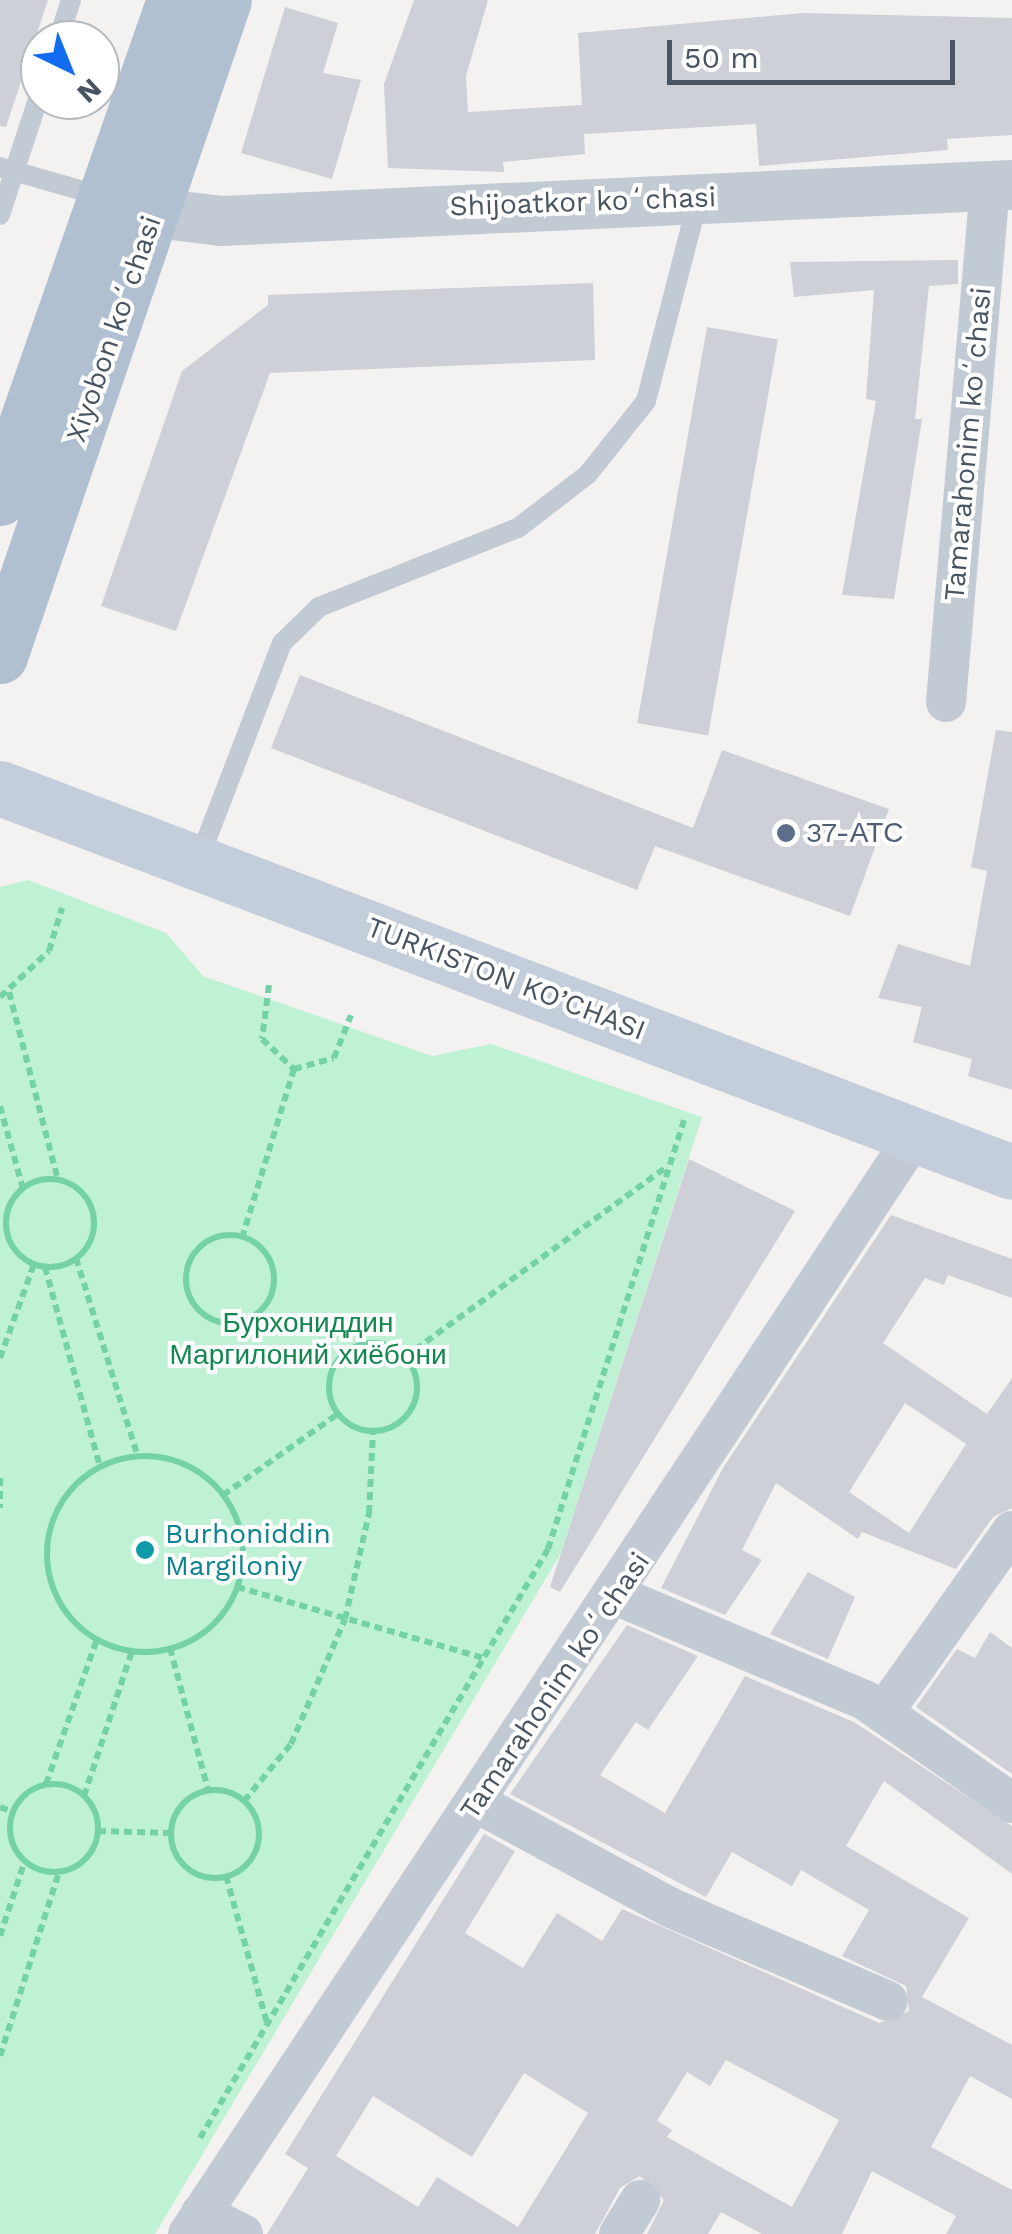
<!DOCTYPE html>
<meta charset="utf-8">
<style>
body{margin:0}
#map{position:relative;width:1012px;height:2234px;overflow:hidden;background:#f4f1f1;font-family:"Work Sans",sans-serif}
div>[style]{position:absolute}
.green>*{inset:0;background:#bff2d4}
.building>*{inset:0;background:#cdd0d6;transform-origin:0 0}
.path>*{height:6px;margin-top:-3px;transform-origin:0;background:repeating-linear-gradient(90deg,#75d2a6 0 8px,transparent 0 13px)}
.path>.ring{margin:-3px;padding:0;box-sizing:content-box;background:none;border:6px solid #75d2a6;border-radius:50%}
.service>*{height:20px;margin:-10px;padding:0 10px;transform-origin:10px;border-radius:10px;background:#c2cbd3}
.minor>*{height:40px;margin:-20px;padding:0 20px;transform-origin:20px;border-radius:20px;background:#c2cbd3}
.tertiary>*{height:50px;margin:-25px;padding:0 25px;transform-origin:25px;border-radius:25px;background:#c2cbd3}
.secondary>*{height:55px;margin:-27.5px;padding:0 27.5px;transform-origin:27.5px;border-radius:27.5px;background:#c4cedb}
.primary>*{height:55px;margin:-27.5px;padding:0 27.5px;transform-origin:27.5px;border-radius:27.5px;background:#b0c0d1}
.dots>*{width:28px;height:28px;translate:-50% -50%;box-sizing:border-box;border:5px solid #fff;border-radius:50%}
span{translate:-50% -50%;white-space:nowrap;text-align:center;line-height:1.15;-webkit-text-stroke:8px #fff;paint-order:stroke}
.street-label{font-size:28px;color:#485460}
.service-label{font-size:28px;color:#4e5e75}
.left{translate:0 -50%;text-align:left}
.park-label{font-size:28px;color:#138750}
.culture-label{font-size:28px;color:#0d838f}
.north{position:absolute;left:20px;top:20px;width:100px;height:100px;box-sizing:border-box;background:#fff;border:2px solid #b6bbbf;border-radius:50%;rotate:137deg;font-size:28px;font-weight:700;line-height:40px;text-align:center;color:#485460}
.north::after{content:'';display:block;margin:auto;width:35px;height:45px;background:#116cee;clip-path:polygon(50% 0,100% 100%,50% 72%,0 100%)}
.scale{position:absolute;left:667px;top:40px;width:288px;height:45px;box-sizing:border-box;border:5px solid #485460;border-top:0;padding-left:12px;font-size:30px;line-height:35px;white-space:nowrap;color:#485460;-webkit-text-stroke:8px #fff;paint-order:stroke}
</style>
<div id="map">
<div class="green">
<i style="clip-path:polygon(28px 880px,166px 933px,203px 976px,432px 1056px,491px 1044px,702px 1117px,561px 1553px,155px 2234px,0 2234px,0 887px)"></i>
</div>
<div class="building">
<i style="clip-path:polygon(0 0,48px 0,6px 127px,0 126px)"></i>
<i style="clip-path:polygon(414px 0,488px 0,466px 76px,468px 112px,582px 105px,578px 33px,803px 13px,1012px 18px,1012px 135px,947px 139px,948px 150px,759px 166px,756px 124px,584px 134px,585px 154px,503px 162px,504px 172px,388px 168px,384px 84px)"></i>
<i style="clip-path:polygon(285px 7px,338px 23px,323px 73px,361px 80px,332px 179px,241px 153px)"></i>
<i style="clip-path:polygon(958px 260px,958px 284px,929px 286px,915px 419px,922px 419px,894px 599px,842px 595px,876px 401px,866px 399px,874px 290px,794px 297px,790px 262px)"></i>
<i style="clip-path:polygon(593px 283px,595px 360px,270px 373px,176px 631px,101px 606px,182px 371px,268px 305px,268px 295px)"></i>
<i style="left:707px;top:327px;width:72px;height:402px;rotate:10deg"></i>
<i style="clip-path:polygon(300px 675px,693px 828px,722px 750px,889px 809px,850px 916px,655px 846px,637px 890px,271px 748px)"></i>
<i style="clip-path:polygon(996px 730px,1012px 732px,1012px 1090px,968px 1076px,972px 1059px,913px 1042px,922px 1007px,878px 998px,898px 944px,970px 966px,987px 871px,971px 867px)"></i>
<i style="clip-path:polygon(689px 1159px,795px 1211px,560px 1592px,550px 1587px)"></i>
<i style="clip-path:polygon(evenodd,891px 1215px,1012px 1259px,1012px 1298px,948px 1275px,944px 1285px,925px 1278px,883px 1343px,987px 1414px,1012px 1378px,1012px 1508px,993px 1517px,956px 1569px,862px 1532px,858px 1539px,776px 1483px,742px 1550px,762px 1560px,725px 1615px,661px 1588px,723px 1468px,891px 1215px,905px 1403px,966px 1444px,909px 1533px,849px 1492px,905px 1403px)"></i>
<i style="clip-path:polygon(808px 1572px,855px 1597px,828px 1659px,770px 1634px)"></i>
<i style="clip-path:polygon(evenodd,627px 1625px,698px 1656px,648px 1730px,636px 1722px,600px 1775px,665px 1813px,745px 1676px,854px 1722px,1012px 1826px,1012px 1874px,884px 1781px,846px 1846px,969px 1918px,922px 1997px,1012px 2045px,1012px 2099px,970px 2076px,931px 2147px,1012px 2190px,1012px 2234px,946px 2234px,956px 2216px,872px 2171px,842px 2234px,762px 2234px,721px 2212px,708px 2234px,647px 2234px,664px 2200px,640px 2176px,620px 2188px,595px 2234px,267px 2234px,308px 2168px,285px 2154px,484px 1834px,515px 1851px,465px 1933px,523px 1968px,557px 1913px,602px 1941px,622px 1909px,879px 2023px,909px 2011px,906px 1986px,842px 1956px,869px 1910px,801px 1870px,792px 1886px,732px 1852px,706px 1897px,510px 1794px,627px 1625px,726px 2060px,839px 2120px,792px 2207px,667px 2137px,672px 2130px,657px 2121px,687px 2072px,710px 2086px,726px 2060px,627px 1625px,524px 2073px,588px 2113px,518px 2227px,437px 2177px,418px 2207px,336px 2156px,373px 2096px,472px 2157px,524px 2073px)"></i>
<i style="clip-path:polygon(990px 1632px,1012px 1648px,1012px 1774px,916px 1707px,957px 1649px,975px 1658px)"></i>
</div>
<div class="path">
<i style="left:269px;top:985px;width:54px;rotate:97.4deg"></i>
<i style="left:262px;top:1039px;width:44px;rotate:43.2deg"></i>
<i style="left:294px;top:1069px;width:41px;rotate:-15.4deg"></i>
<i style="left:334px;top:1058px;width:46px;rotate:-68.4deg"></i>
<i style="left:9px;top:992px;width:194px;rotate:75.4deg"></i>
<i style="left:0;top:997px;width:67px;rotate:-43.2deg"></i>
<i style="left:49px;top:951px;width:45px;rotate:-73.2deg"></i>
<i style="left:0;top:1106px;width:86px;rotate:74.5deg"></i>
<i class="ring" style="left:6px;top:1179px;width:82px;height:82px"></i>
<i class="ring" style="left:186px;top:1235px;width:82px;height:82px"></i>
<i style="left:242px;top:1238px;width:177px;rotate:-72.9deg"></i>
<i style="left:76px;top:1258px;width:208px;rotate:72.7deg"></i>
<i style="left:45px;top:1267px;width:207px;rotate:74.6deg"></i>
<i class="ring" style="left:329px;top:1343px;width:82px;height:82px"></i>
<i style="left:405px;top:1357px;width:325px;rotate:-36deg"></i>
<i style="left:0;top:1358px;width:100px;rotate:-70.1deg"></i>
<i class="ring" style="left:47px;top:1456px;width:190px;height:190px"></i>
<i style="left:0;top:1478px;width:30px;rotate:90deg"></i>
<i style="left:223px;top:1495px;width:141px;rotate:-35.2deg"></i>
<i style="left:237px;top:1587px;width:256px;rotate:16.1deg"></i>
<i style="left:170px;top:1648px;width:147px;rotate:75deg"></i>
<i style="left:46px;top:1784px;width:154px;rotate:-70.6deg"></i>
<i class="ring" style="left:10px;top:1784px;width:82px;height:82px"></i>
<i class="ring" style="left:171px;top:1790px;width:82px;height:82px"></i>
<i style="left:84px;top:1796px;width:153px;rotate:-71.7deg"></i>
<i style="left:244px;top:1801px;width:74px;rotate:-50.5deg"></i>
<i style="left:291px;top:1744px;width:136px;rotate:-66.6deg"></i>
<i style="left:345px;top:1619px;width:109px;rotate:-77.2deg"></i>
<i style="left:369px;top:1513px;width:82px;rotate:-87.2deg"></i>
<i style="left:0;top:1807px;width:14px;rotate:21deg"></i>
<i style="left:98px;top:1831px;width:73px;rotate:1.6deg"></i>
<i style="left:226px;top:1876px;width:153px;rotate:74.4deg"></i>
<i style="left:0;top:1936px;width:80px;rotate:-71.8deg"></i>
<i style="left:0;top:2056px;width:193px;rotate:-72.2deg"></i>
<i style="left:200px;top:2138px;width:684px;rotate:-59.42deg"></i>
<i style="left:548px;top:1549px;width:451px;rotate:-72.4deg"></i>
</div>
<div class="service">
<i style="left:58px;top:40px;width:42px;rotate:-72deg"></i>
<i style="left:0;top:167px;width:108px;rotate:16.1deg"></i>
<i style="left:0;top:215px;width:128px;rotate:-71.8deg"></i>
<i style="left:199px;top:859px;width:231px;rotate:-69deg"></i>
<i style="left:282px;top:643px;width:52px;rotate:-44.2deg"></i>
<i style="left:319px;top:607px;width:214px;rotate:-21.7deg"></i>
<i style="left:518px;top:528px;width:88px;rotate:-37.6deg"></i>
<i style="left:588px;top:474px;width:93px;rotate:-51.5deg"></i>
<i style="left:646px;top:401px;width:208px;rotate:-75.5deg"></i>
</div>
<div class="minor">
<i style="left:946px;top:702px;width:518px;rotate:-85.13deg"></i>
<i style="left:618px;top:1596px;width:269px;rotate:22.9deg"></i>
<i style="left:866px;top:1701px;width:178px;rotate:34.9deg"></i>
<i style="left:883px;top:1713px;width:223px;rotate:-54.7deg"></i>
<i style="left:477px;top:1803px;width:218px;rotate:28.4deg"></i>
<i style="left:669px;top:1907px;width:238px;rotate:23.2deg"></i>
<i style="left:201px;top:2213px;width:47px;rotate:26.6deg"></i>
<i style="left:188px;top:2234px;width:1318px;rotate:-56.51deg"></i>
<i style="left:619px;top:2234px;width:40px;rotate:-58deg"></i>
</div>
<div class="tertiary">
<i style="left:155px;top:213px;width:66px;rotate:6.9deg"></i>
<i style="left:221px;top:221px;width:792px;rotate:-2.61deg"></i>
</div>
<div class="secondary">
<i style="left:0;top:788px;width:1082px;rotate:20.78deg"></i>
</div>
<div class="primary">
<i style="left:0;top:498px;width:528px;rotate:-70.74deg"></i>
<i style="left:0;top:656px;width:693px;rotate:-71.15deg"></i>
</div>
<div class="dots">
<i style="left:786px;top:833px;background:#5c6f8a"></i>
<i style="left:145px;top:1550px;background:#0f9aa8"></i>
</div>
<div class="street-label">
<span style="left:583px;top:202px;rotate:-2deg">Shijoatkor koʻchasi</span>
<span style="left:114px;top:329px;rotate:-71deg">Xiyobon koʻchasi</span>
<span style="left:968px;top:444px;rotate:-85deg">Tamarahonim koʻchasi</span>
<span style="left:506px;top:979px;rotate:21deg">TURKISTON KO’CHASI</span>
<span style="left:555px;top:1686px;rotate:-56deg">Tamarahonim koʻchasi</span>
</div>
<div class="service-label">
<span class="left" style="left:806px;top:833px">37-АТС</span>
</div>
<div class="park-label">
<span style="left:308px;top:1339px">Бурхониддин<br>Маргилоний хиёбони</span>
</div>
<div class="culture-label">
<span class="left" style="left:165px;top:1550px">Burhoniddin<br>Margiloniy</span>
</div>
<div class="north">N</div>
<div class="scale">50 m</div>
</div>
